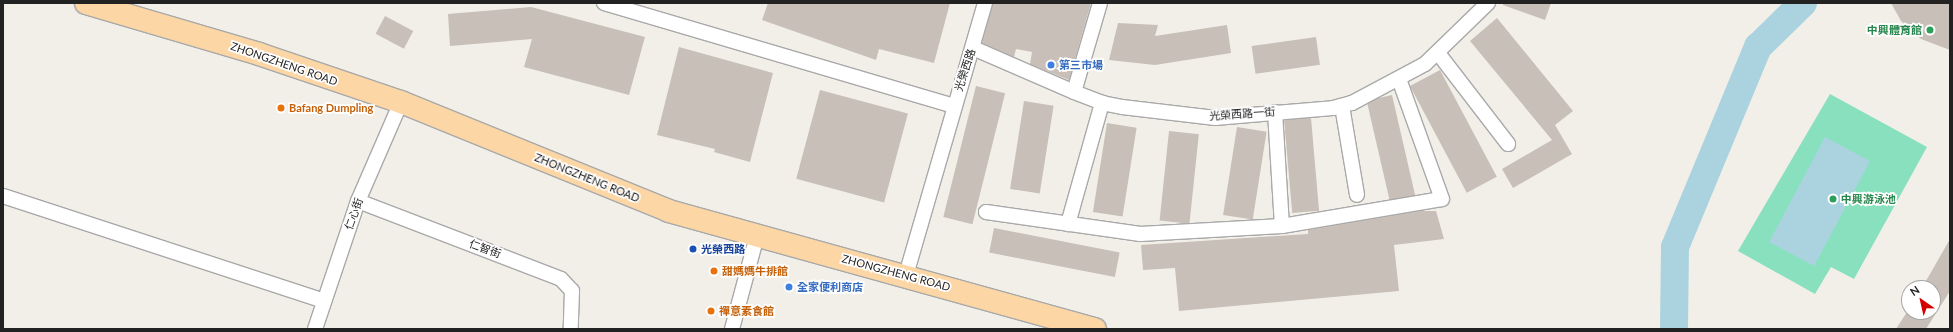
<!DOCTYPE html>
<meta charset="utf-8">
<style>
body{margin:0}
#map{position:relative;width:1953px;height:332px;overflow:hidden;background:#f2efe9;font-family:Lato,"Noto Sans TC",sans-serif}
div>[style]{position:absolute}
.pitch>*{inset:0;background:#88e0be}
.water>*{inset:0;background:#aad3df;transform-origin:0 0}
.river>*{height:28px;margin:-14px;padding:0 14px;transform-origin:14px;border-radius:14px;background:#aad3df}
.building>*{inset:0;background:#c7bfb8;transform-origin:0 0}
.roads{filter:drop-shadow(1px 0 #a9a9a9) drop-shadow(-1px 0 #a9a9a9) drop-shadow(0 1px #a9a9a9) drop-shadow(0 -1px #a9a9a9)}
.minor>*{height:14px;margin:-7px;padding:0 7px;transform-origin:7px;border-radius:7px;background:#fff}
.primary>*{height:22px;margin:-11px;padding:0 11px;transform-origin:11px;border-radius:11px;background:#fcd6a4}
.dots>*{width:11px;height:11px;translate:-50% -50%;box-sizing:border-box;border:2px solid #fff;border-radius:50%}
span{translate:-50% -50%;white-space:nowrap;text-align:center;line-height:1.15;-webkit-text-stroke:3.5px #fff;paint-order:stroke}
.leisure-label{font-size:11px;color:#27864d;font-weight:700}
.right{translate:-100% -50%;text-align:right}
.left{translate:0 -50%;text-align:left}
.street-label{font-size:11px;color:#222}
.shop-label{font-size:11px;color:#366cbe;font-weight:700}
.food-label{font-size:11px;color:#c56008;font-weight:700}
.transit-label{font-size:11px;color:#164399;font-weight:700}
.frame{position:absolute;inset:0;border:4px solid #222;pointer-events:none}
.north{position:absolute;left:1901px;top:280px;width:40px;height:40px;box-sizing:border-box;background:#fff;border:1px solid #a7a7a7;border-radius:50%;rotate:326deg;font-size:11px;font-weight:700;line-height:16px;text-align:center;color:#222}
.north::after{content:'';display:block;margin:auto;width:14px;height:18px;background:#d40000;clip-path:polygon(50% 0,100% 100%,50% 72%,0 100%)}
</style>
<div id="map">
<div class="pitch">
<i style="clip-path:polygon(1830px 94px,1927px 147px,1854px 279px,1831px 267px,1815px 294px,1738px 251px)"></i>
</div>
<div class="water">
<i style="left:1825px;top:137px;width:51px;height:119px;rotate:28deg"></i>
</div>
<div class="river">
<i style="left:1674px;top:329px;width:82px;rotate:-89.3deg"></i>
<i style="left:1675px;top:247px;width:217px;rotate:-67.5deg"></i>
<i style="left:1758px;top:47px;width:63px;rotate:-44.4deg"></i>
</div>
<div class="building">
<i style="clip-path:polygon(768px 3px,950px 3px,934px 63px,879px 49px,876px 60px,762px 20px)"></i>
<i style="clip-path:polygon(993px 3px,1091px 3px,1069px 80px,1030px 64px,1032px 52px,1016px 49px,1014px 57px,982px 43px)"></i>
<i style="clip-path:polygon(1503px 3px,1551px 3px,1545px 20px,1503px 5px)"></i>
<i style="clip-path:polygon(1891px 3px,1950px 3px,1950px 50px,1921px 39px,1901px 21px)"></i>
<i style="clip-path:polygon(531px 7px,645px 37px,629px 95px,524px 67px,532px 39px,450px 46px,448px 14px)"></i>
<i style="left:385px;top:16px;width:32px;height:20px;rotate:28deg"></i>
<i style="clip-path:polygon(1497px 18px,1573px 111px,1555px 125px,1572px 154px,1513px 188px,1502px 169px,1552px 140px,1470px 41px)"></i>
<i style="clip-path:polygon(1118px 23px,1158px 25px,1155px 36px,1227px 25px,1231px 53px,1155px 65px,1109px 60px)"></i>
<i style="left:1316px;top:37px;width:28px;height:65px;rotate:82deg"></i>
<i style="clip-path:polygon(679px 47px,773px 73px,750px 162px,714px 152px,715px 149px,657px 135px)"></i>
<i style="left:1440px;top:70px;width:121px;height:34px;rotate:62deg"></i>
<i style="left:976px;top:86px;width:30px;height:135px;rotate:14deg"></i>
<i style="left:820px;top:90px;width:91px;height:92px;rotate:15deg"></i>
<i style="left:1392px;top:95px;width:103px;height:26px;rotate:77deg"></i>
<i style="left:1024px;top:101px;width:30px;height:89px;rotate:9deg"></i>
<i style="left:1311px;top:118px;width:93px;height:27px;rotate:85deg"></i>
<i style="left:1107px;top:123px;width:30px;height:90px;rotate:9deg"></i>
<i style="left:1237px;top:127px;width:30px;height:89px;rotate:9deg"></i>
<i style="left:1169px;top:131px;width:30px;height:90px;rotate:6deg"></i>
<i style="clip-path:polygon(1420px 211px,1436px 211px,1444px 239px,1394px 245px,1399px 291px,1179px 311px,1175px 268px,1143px 270px,1141px 245px,1308px 234px,1308px 230px)"></i>
<i style="left:994px;top:228px;width:128px;height:25px;rotate:11deg"></i>
<i style="clip-path:polygon(1950px 239px,1950px 291px,1926px 329px,1896px 329px,1907px 312px,1933px 312px,1933px 288px,1922px 288px)"></i>
</div>
<div class="roads">
<div class="minor">
<i style="left:604px;top:3px;width:364px;rotate:16.4deg"></i>
<i style="left:973px;top:48px;width:110px;rotate:23.5deg"></i>
<i style="left:1074px;top:92px;width:30px;rotate:21deg"></i>
<i style="left:1102px;top:103px;width:20px;rotate:11deg"></i>
<i style="left:1122px;top:107px;width:94px;rotate:6.7deg"></i>
<i style="left:1215px;top:118px;width:118px;rotate:-4.8deg"></i>
<i style="left:1333px;top:108px;width:20px;rotate:-15deg"></i>
<i style="left:1352px;top:103px;width:83px;rotate:-28.1deg"></i>
<i style="left:1425px;top:64px;width:88px;rotate:-44.1deg"></i>
<i style="left:1438px;top:53px;width:115px;rotate:52.4deg"></i>
<i style="left:1074px;top:92px;width:93px;rotate:-73.7deg"></i>
<i style="left:1342px;top:106px;width:90px;rotate:80.4deg"></i>
<i style="left:1275px;top:112px;width:114px;rotate:86.5deg"></i>
<i style="left:3px;top:196px;width:338px;rotate:18.1deg"></i>
<i style="left:358px;top:201px;width:217px;rotate:21deg"></i>
<i style="left:561px;top:279px;width:16px;rotate:47deg"></i>
<i style="left:572px;top:291px;width:38px;rotate:92deg"></i>
<i style="left:986px;top:212px;width:156px;rotate:8.1deg"></i>
<i style="left:1140px;top:234px;width:142px;rotate:-3.2deg"></i>
<i style="left:1282px;top:226px;width:162px;rotate:-9.6deg"></i>
<i style="left:1442px;top:199px;width:127px;rotate:-109.7deg"></i>
<i style="left:1068px;top:224px;width:126px;rotate:-74.3deg"></i>
<i style="left:906px;top:275px;width:283px;rotate:-73.8deg"></i>
<i style="left:315px;top:329px;width:135px;rotate:-71.4deg"></i>
<i style="left:358px;top:201px;width:108px;rotate:-66.5deg"></i>
<i style="left:732px;top:329px;width:96px;rotate:-75deg"></i>
</div>
<div class="primary">
<i style="left:86px;top:3px;width:180px;rotate:16.4deg"></i>
<i style="left:259px;top:54px;width:150px;rotate:18.7deg"></i>
<i style="left:401px;top:102px;width:289px;rotate:22.1deg"></i>
<i style="left:669px;top:211px;width:442px;rotate:15.5deg"></i>
</div>
</div>
<div class="dots">
<i style="left:1930px;top:30px;background:#2e9e5b"></i>
<i style="left:1051px;top:65px;background:#3f7fe0"></i>
<i style="left:281px;top:108px;background:#e8710a"></i>
<i style="left:1833px;top:199px;background:#2e9e5b"></i>
<i style="left:693px;top:249px;background:#1a4fb4"></i>
<i style="left:714px;top:271px;background:#e8710a"></i>
<i style="left:789px;top:287px;background:#3f7fe0"></i>
<i style="left:711px;top:311px;background:#e8710a"></i>
</div>
<div class="leisure-label">
<span class="right" style="left:1922px;top:30px">中興體育館</span>
<span class="left" style="left:1841px;top:199px">中興游泳池</span>
</div>
<div class="street-label">
<span style="left:284px;top:64px;rotate:19deg">ZHONGZHENG ROAD</span>
<span style="left:965px;top:70px;rotate:-72deg">光榮西路</span>
<span style="left:1242px;top:114px;rotate:-4deg">光榮西路一街</span>
<span style="left:587px;top:178px;rotate:22deg">ZHONGZHENG ROAD</span>
<span style="left:354px;top:214px;rotate:-70deg">仁心街</span>
<span style="left:485px;top:249px;rotate:20deg">仁智街</span>
<span style="left:896px;top:273px;rotate:15deg">ZHONGZHENG ROAD</span>
</div>
<div class="shop-label">
<span class="left" style="left:1059px;top:65px">第三市場</span>
<span class="left" style="left:797px;top:287px">全家便利商店</span>
</div>
<div class="food-label">
<span class="left" style="left:289px;top:108px">Bafang Dumpling</span>
<span class="left" style="left:722px;top:271px">甜媽媽牛排館</span>
<span class="left" style="left:719px;top:311px">禪意素食館</span>
</div>
<div class="transit-label">
<span class="left" style="left:701px;top:249px">光榮西路</span>
</div>
<div class="frame"></div>
<div class="north">N</div>
</div>
